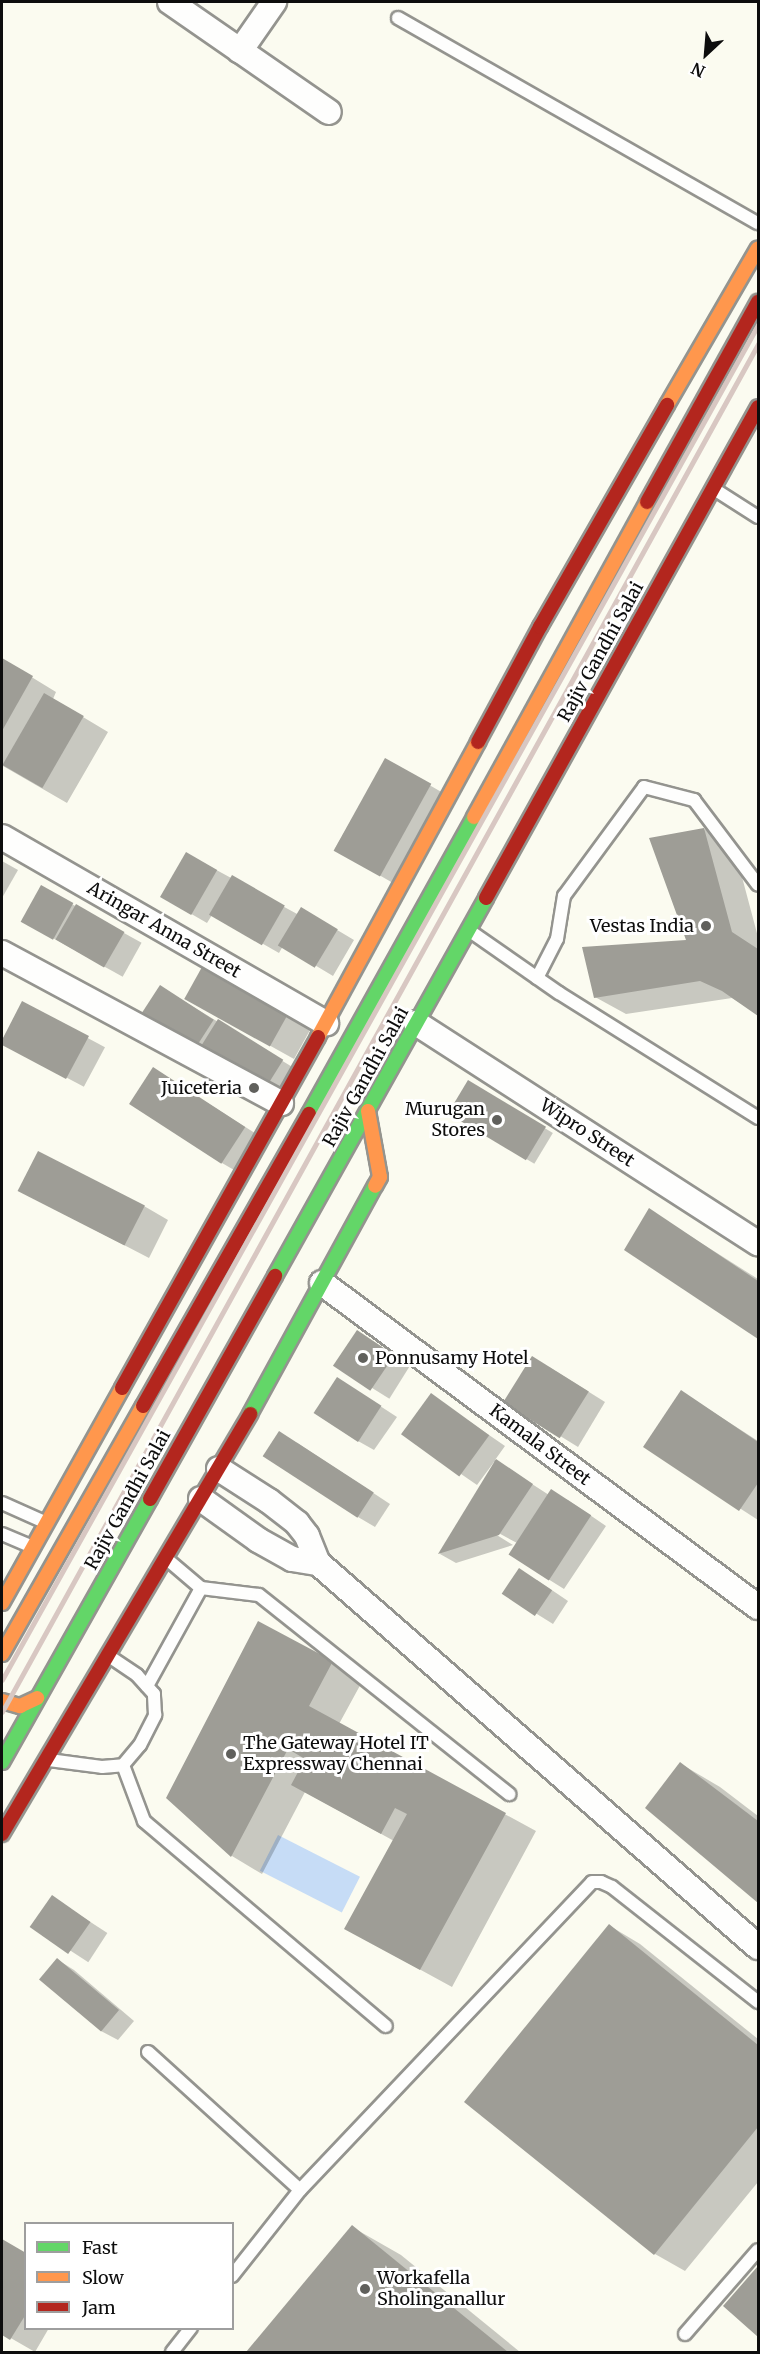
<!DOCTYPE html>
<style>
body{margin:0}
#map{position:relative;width:760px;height:2354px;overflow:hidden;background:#fbfbf0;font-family:Merriweather,serif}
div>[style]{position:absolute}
.water>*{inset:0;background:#c6dcf6;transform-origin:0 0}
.shadow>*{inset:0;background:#0003;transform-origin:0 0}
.building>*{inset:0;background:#9e9d96;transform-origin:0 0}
.roads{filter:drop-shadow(2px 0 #94948f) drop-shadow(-2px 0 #94948f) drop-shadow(0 2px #94948f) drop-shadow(0 -2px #94948f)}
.lane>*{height:12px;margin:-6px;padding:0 6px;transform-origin:6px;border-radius:6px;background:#fefefd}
.street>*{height:24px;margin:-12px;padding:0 12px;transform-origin:12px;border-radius:12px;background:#fefefd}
.fast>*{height:14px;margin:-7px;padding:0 7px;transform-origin:7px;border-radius:7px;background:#63d668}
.slow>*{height:14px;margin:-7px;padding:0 7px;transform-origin:7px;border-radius:7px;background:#ff974d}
.jam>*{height:14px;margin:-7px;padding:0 7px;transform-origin:7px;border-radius:7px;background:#b3261e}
.rail>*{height:4.5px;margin:-2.25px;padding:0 2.25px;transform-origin:2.25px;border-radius:2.25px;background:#d8c7c2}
.dots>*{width:16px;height:16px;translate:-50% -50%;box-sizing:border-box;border:3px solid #fff;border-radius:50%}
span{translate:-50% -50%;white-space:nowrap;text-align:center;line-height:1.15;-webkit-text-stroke:6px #fff;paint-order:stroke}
.street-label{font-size:18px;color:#0d0d0d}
.poi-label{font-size:18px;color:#0d0d0d}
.right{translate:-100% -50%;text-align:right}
.left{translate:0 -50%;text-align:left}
.frame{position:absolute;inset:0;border:3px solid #0d0d0d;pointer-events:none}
.legend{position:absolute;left:24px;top:2222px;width:210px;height:108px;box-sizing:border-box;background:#fff;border:2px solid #9e9e9e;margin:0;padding:8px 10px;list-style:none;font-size:18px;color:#0d0d0d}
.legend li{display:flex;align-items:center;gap:12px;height:30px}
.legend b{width:30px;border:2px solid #9e9e9e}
.north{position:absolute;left:676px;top:24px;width:60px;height:60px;-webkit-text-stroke:4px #fff;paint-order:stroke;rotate:206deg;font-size:16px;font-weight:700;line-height:24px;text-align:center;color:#0d0d0d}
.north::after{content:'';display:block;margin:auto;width:21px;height:27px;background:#0d0d0d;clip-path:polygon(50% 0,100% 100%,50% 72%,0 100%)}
</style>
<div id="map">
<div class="water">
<i style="left:278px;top:1835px;width:92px;height:40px;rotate:27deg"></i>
</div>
<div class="shadow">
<i style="clip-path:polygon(2px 659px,56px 692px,53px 699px,108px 732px,67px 803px,3px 766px)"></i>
<i style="left:386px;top:760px;width:78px;height:103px;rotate:30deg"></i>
<i style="clip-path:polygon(704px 829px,734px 847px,758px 937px,758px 1014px,732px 998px,626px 1014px,595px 997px,688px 941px)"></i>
<i style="clip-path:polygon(187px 854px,299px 915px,302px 909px,354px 940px,333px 976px,283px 946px,279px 953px,212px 915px,207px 923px,162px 897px)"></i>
<i style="clip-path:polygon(2px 861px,18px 870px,2px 898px)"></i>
<i style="left:41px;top:887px;width:115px;height:39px;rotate:29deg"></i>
<i style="clip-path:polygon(208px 960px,315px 1021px,294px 1059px,211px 1013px)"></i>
<i style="clip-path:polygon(177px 997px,299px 1071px,281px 1099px,192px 1051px)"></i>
<i style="left:22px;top:1003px;width:94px;height:45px;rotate:28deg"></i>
<i style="clip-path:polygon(154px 1069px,269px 1142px,246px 1177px,222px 1163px)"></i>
<i style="left:468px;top:1082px;width:99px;height:36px;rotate:31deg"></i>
<i style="clip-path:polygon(20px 1191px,144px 1206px,168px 1220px,149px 1258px)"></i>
<i style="clip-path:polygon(649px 1210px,758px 1279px,758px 1338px,626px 1249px)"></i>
<i style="left:358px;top:1332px;width:62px;height:40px;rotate:32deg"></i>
<i style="clip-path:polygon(549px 1367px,605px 1402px,578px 1447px,505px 1402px)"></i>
<i style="clip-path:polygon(354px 1389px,397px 1417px,374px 1450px,358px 1441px)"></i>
<i style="clip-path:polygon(682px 1392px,758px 1441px,758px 1520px,645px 1447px)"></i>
<i style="clip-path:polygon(431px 1395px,505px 1446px,495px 1460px,549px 1495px,568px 1500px,606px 1526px,564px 1589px,548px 1579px,517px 1543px,493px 1530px,492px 1532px,513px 1545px,456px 1563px,440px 1554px,496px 1463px,494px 1462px,477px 1485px,403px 1434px)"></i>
<i style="clip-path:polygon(296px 1442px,390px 1504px,375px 1527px,358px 1517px)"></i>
<i style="clip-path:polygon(537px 1580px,568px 1601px,553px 1624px,505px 1594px)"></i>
<i style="clip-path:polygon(332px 1663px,363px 1680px,339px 1724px,536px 1831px,452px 1987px,377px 1946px,394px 1841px,305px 1792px,262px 1874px,232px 1856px,167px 1797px)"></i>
<i style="clip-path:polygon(681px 1764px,720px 1787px,758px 1816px,758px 1901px,647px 1808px)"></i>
<i style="left:52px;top:1897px;width:66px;height:35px;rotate:33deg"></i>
<i style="clip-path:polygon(610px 1926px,640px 1944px,758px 2039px,758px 2182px,685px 2271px,655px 2254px)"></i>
<i style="clip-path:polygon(58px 1960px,74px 1970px,134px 2021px,118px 2040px,101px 2031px)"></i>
<i style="clip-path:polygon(352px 2227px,401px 2255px,520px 2352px,248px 2352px)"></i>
<i style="clip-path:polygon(2px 2240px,26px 2254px,26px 2328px,49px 2328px,35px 2352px,2px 2333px)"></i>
<i style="clip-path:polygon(758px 2268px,758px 2335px,725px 2306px)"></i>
</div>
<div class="building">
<i style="clip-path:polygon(2px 658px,33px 676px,2px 731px)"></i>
<i style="left:44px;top:693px;width:46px;height:83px;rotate:30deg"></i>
<i style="left:385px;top:758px;width:53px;height:106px;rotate:29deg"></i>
<i style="clip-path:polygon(704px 828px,732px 932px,758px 949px,758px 1016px,722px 991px,700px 981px,594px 998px,582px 947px,686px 940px,649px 838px)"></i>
<i style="left:186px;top:852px;width:36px;height:52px;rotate:30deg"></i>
<i style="left:232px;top:875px;width:61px;height:46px;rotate:30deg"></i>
<i style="left:41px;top:885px;width:37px;height:42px;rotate:29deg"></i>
<i style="left:76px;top:904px;width:56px;height:41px;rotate:30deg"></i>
<i style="left:301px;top:907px;width:43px;height:45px;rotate:31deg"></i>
<i style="left:207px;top:958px;width:98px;height:47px;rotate:29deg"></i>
<i style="left:160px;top:985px;width:64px;height:40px;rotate:33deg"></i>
<i style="clip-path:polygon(22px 1001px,89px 1036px,66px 1079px,2px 1045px,2px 1040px)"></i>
<i style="left:218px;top:1019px;width:77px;height:36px;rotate:32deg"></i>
<i style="left:153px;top:1067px;width:110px;height:44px;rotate:33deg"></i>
<i style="left:468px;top:1080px;width:91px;height:39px;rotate:31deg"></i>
<i style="left:38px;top:1151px;width:120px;height:45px;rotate:27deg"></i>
<i style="clip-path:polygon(649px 1208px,758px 1281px,758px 1339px,624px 1250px)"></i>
<i style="left:357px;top:1330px;width:45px;height:43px;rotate:34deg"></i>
<i style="left:532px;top:1356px;width:67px;height:55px;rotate:32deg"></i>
<i style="left:337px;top:1377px;width:53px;height:43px;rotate:33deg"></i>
<i style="clip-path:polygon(681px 1390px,758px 1442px,758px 1483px,739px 1511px,643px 1447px)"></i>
<i style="left:431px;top:1393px;width:72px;height:51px;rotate:36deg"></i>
<i style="left:279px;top:1431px;width:113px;height:30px;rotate:33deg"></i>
<i style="clip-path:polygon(496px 1459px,533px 1484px,499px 1535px,438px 1554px)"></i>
<i style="left:551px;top:1489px;width:48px;height:78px;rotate:33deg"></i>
<i style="left:519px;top:1568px;width:40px;height:31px;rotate:34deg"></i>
<i style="clip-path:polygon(258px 1621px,333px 1661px,309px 1706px,506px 1813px,420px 1970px,344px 1929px,407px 1814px,395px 1808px,381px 1834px,291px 1785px,305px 1759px,288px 1749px,231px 1857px,166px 1798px)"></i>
<i style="clip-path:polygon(680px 1762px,758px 1821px,758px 1903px,645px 1808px)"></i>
<i style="left:52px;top:1895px;width:47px;height:39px;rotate:35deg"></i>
<i style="clip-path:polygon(609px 1924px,758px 2045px,758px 2127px,654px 2255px,464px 2102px)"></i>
<i style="left:57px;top:1958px;width:81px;height:28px;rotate:40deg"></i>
<i style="clip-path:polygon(352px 2225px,508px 2352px,246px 2352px)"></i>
<i style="clip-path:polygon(2px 2239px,26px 2253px,26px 2314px,10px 2340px,2px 2335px)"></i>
<i style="clip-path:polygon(758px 2266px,758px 2337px,723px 2306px)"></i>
</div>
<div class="roads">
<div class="lane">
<i style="left:398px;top:18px;width:414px;rotate:29.7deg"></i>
<i style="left:714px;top:489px;width:52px;rotate:32.5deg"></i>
<i style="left:470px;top:931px;width:108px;rotate:34.9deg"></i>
<i style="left:559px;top:993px;width:235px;rotate:32.1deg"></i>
<i style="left:537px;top:978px;width:44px;rotate:-62.9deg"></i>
<i style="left:557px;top:939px;width:44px;rotate:-80.8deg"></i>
<i style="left:564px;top:896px;width:135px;rotate:-53.7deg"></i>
<i style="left:644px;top:787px;width:52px;rotate:14.6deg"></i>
<i style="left:694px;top:800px;width:106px;rotate:53deg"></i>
<i style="left:2px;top:1503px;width:49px;rotate:24deg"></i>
<i style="left:2px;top:1534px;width:33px;rotate:23deg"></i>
<i style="left:168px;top:1560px;width:43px;rotate:40.3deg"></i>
<i style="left:201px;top:1588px;width:58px;rotate:6.9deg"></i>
<i style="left:259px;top:1595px;width:320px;rotate:38.5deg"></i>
<i style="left:147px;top:1686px;width:112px;rotate:-61.1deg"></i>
<i style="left:49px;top:1760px;width:53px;rotate:7.5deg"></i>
<i style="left:102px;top:1767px;width:21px;rotate:-5deg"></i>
<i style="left:123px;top:1765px;width:26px;rotate:-50deg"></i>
<i style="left:140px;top:1745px;width:34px;rotate:-63deg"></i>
<i style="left:155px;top:1715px;width:21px;rotate:-93deg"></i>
<i style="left:154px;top:1694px;width:25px;rotate:-132deg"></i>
<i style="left:137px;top:1675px;width:32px;rotate:-146deg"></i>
<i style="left:123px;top:1765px;width:60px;rotate:69.4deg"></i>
<i style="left:144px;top:1821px;width:317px;rotate:40.3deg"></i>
<i style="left:148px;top:2052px;width:205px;rotate:42.2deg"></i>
<i style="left:232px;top:2276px;width:110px;rotate:-51.7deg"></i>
<i style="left:300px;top:2190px;width:424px;rotate:-46.5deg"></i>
<i style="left:592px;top:1882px;width:9px"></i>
<i style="left:601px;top:1882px;width:12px;rotate:24deg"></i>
<i style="left:612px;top:1887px;width:186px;rotate:38.2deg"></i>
<i style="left:685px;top:2334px;width:111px;rotate:-49deg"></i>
<i style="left:172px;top:2352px;width:31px;rotate:-52deg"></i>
</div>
<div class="street">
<i style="left:170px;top:2px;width:193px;rotate:34.7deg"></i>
<i style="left:240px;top:51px;width:60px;rotate:-55.2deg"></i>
<i style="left:2px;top:837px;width:374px;rotate:29.9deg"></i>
<i style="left:2px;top:953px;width:317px;rotate:28.3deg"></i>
<i style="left:416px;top:1023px;width:407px;rotate:32.8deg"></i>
<i style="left:322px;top:1283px;width:543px;rotate:36.62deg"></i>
<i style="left:219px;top:1469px;width:59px;rotate:32.6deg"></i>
<i style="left:269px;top:1501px;width:36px;rotate:38deg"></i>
<i style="left:297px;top:1523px;width:16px;rotate:52deg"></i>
<i style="left:307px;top:1536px;width:29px;rotate:68deg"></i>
<i style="left:318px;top:1563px;width:584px;rotate:41.11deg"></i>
<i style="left:201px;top:1499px;width:70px;rotate:35.7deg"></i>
<i style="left:258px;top:1540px;width:39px;rotate:29deg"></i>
<i style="left:292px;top:1559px;width:26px;rotate:9deg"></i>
</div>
<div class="fast">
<i style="left:309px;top:1114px;width:340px;rotate:-60.9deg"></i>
<i style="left:275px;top:1276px;width:433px;rotate:-60.8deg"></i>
<i style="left:250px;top:1414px;width:260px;rotate:-61.3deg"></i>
<i style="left:2px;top:1762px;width:302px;rotate:-60.6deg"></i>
</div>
<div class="slow">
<i style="left:667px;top:405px;width:181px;rotate:-59.9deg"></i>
<i style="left:474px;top:817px;width:359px;rotate:-61.2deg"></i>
<i style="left:318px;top:1037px;width:336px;rotate:-61.5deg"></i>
<i style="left:368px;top:1111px;width:67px;rotate:79.7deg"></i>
<i style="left:380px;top:1177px;width:10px;rotate:119deg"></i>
<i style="left:2px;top:1603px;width:246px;rotate:-60.8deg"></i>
<i style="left:2px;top:1654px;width:285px;rotate:-60.4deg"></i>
<i style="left:2px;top:1701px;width:19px;rotate:16deg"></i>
<i style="left:20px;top:1706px;width:19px;rotate:-25deg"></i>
</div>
<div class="jam">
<i style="left:647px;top:502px;width:229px;rotate:-61deg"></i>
<i style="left:478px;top:742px;width:131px;rotate:-61.7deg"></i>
<i style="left:540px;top:627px;width:256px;rotate:-60.2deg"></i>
<i style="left:486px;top:898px;width:561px;rotate:-61.01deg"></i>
<i style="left:122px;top:1388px;width:402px;rotate:-60.8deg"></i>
<i style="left:143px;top:1406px;width:336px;rotate:-60.4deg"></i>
<i style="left:150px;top:1499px;width:256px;rotate:-60.7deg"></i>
<i style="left:2px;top:1834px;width:488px;rotate:-59.4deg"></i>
</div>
</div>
<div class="rail">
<i style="left:2px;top:1680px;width:1552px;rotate:-60.84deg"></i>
<i style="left:2px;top:1712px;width:1563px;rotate:-61.07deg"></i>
</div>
<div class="dots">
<i style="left:706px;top:926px;background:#60605c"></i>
<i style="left:254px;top:1088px;background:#60605c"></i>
<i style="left:497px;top:1120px;background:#60605c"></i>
<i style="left:363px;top:1358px;background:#60605c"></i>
<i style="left:231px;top:1754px;background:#60605c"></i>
<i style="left:365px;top:2289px;background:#60605c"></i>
</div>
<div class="street-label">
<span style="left:601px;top:652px;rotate:-61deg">Rajiv Gandhi Salai</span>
<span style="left:164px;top:930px;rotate:30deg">Aringar Anna Street</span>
<span style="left:366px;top:1077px;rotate:-61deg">Rajiv Gandhi Salai</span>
<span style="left:587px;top:1133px;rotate:33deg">Wipro Street</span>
<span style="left:540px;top:1445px;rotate:37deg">Kamala Street</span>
<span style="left:128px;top:1500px;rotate:-61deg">Rajiv Gandhi Salai</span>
</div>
<div class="poi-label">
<span class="right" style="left:694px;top:926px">Vestas India</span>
<span class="right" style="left:242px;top:1088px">Juiceteria</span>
<span class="right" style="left:485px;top:1120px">Murugan<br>Stores</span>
<span class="left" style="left:375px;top:1358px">Ponnusamy Hotel</span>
<span class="left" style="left:243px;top:1754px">The Gateway Hotel IT<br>Expressway Chennai</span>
<span class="left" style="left:377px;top:2289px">Workafella<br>Sholinganallur</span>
</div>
<div class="frame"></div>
<ul class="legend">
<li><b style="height:8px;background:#63d668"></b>Fast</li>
<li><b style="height:8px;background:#ff974d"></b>Slow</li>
<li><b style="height:8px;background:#b3261e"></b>Jam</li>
</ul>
<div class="north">N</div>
</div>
